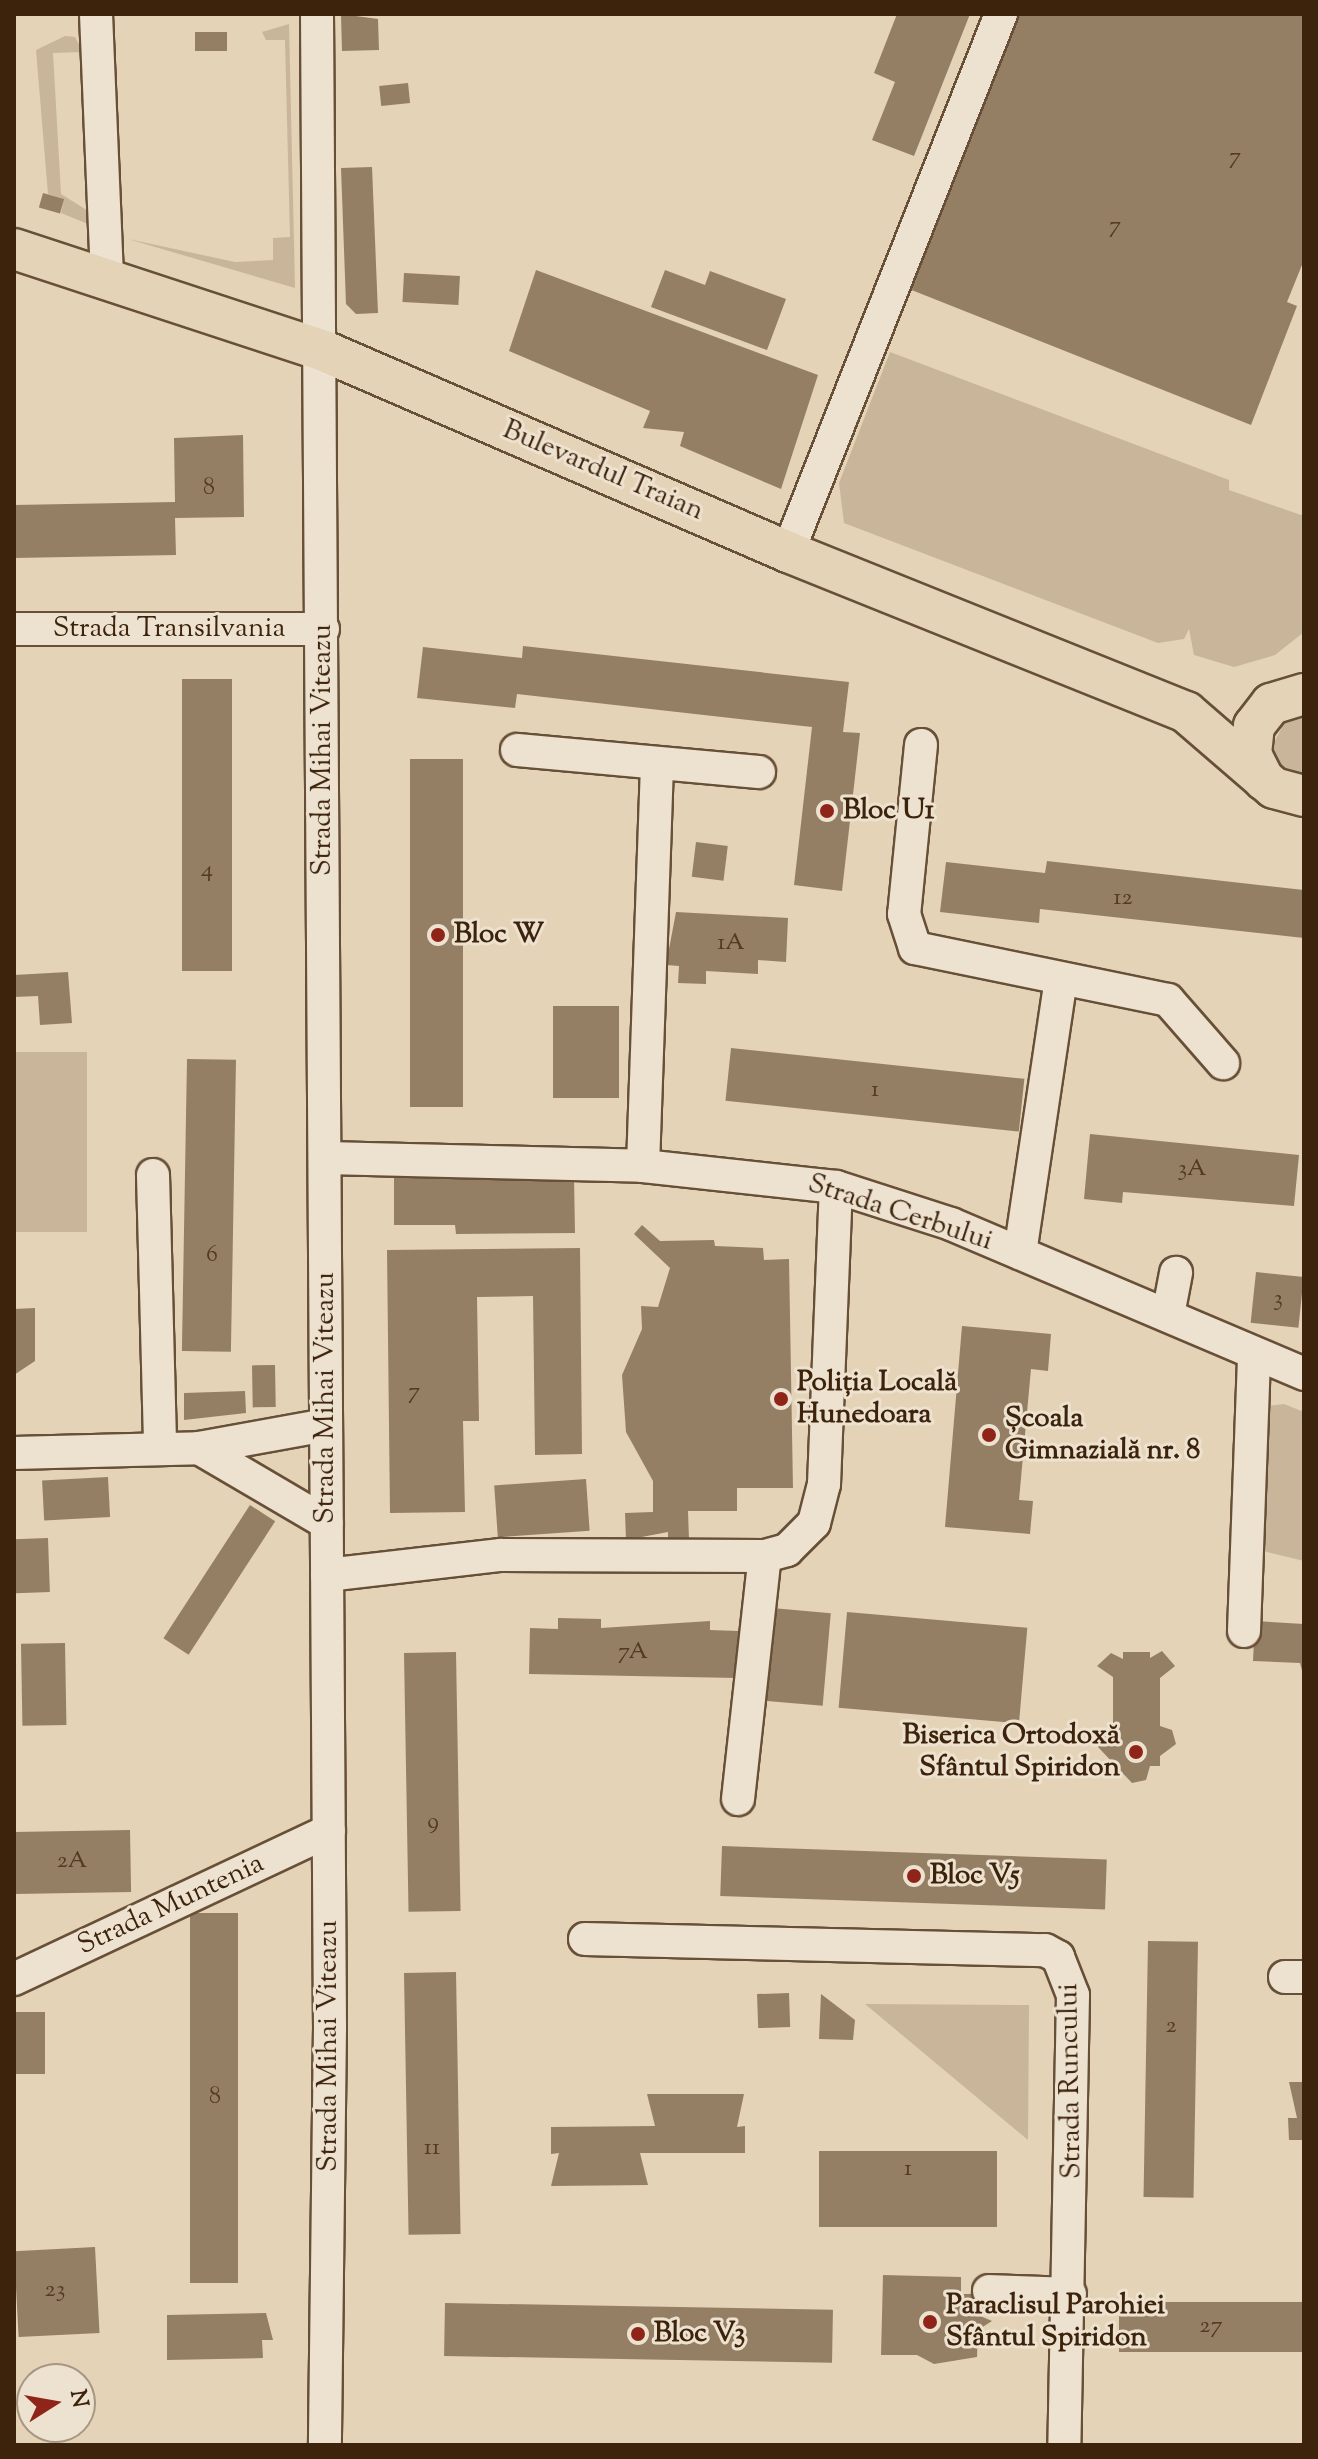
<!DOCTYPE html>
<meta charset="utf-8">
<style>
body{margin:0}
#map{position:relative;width:1318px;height:2459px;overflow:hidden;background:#e4d3b7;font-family:"Sorts Mill Goudy",serif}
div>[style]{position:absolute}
.green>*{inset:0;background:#c8b59a;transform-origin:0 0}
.building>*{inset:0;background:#947f65;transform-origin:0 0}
.roads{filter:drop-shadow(2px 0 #684f37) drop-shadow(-2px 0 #684f37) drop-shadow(0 2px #684f37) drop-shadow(0 -2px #684f37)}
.minor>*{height:32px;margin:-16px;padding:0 16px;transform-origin:16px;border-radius:16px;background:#ede2d0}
.major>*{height:40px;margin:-20px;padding:0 20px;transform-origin:20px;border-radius:20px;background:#e4d3b7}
.dots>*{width:22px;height:22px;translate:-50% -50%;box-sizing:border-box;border:4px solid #ede2d0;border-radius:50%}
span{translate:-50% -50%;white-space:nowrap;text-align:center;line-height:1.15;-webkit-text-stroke:6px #ede2d0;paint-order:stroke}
.number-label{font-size:24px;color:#543a22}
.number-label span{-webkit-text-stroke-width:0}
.street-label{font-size:28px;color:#3e230c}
.poi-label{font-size:28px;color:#3e230c;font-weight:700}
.left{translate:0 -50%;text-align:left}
.right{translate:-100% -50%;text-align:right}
.frame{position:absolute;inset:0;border:16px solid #3e230c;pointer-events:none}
.north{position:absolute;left:16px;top:2363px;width:80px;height:80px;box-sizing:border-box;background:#ede2d0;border:2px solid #a79682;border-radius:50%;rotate:79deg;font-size:22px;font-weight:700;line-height:32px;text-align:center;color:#3e230c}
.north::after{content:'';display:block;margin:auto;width:28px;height:36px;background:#8f2418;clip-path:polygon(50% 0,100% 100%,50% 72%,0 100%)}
</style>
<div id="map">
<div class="green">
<i style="clip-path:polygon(289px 24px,295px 288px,128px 239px,235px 262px,273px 260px,273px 238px,290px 237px,285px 40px,266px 40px,262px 32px)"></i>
<i style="clip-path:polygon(65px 36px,75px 37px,83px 52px,53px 53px,61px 194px,93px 214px,93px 226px,61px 213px,64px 199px,48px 194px,36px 50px)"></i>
<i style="clip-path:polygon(890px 352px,1229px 480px,1229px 490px,1304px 516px,1304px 632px,1275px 655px,1234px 667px,1194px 655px,1189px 629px,1184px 639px,1158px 643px,844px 523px,839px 483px)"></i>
<i style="clip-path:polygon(1304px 717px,1304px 777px,1284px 772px,1272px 746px,1285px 722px)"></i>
<i style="left:14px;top:1052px;width:73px;height:180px"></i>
<i style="clip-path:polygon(1284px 1404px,1304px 1412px,1304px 1561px,1259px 1550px,1268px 1406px)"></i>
<i style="clip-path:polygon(865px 2004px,1029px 2005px,1028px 2140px)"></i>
</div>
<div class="building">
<i style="clip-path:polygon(341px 14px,378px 19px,379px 50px,342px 51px)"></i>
<i style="clip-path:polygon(897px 14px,970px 14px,914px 156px,872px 140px,895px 82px,874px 73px)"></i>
<i style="clip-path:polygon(1014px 14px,1304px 14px,1304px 260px,1287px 302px,1297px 306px,1251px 425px,904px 287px)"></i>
<i style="left:195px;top:32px;width:32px;height:19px"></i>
<i style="left:408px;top:83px;width:20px;height:29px;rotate:84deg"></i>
<i style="clip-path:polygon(372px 167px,378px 313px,356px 314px,346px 304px,341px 168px)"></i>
<i style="left:43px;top:193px;width:22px;height:15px;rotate:16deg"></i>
<i style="clip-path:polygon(536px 270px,818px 375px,781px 489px,680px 446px,684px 432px,643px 428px,650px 411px,509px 351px)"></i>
<i style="clip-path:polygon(665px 270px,705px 285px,710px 271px,786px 299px,767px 350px,651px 307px)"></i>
<i style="left:404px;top:273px;width:56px;height:29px;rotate:3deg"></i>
<i style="clip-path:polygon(243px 435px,244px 517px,175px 518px,176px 555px,14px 558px,14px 505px,175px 502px,174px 438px)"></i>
<i style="clip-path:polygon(523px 646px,849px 682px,843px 732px,860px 733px,842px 891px,794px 885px,812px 727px,517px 694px,515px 708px,417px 698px,423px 647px,522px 658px)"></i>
<i style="left:182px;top:679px;width:50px;height:292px"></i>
<i style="left:410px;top:759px;width:53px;height:348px"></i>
<i style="left:696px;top:842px;width:32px;height:35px;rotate:7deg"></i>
<i style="clip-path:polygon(1047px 861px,1304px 890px,1304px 938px,1040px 909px,1039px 923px,940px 912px,946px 862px,1045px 873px)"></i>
<i style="clip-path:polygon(676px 912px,788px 918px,786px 962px,758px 960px,758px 974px,706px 971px,706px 984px,678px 983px,679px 966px,666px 965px)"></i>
<i style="clip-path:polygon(68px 972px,72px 1023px,40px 1025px,38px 996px,14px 997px,14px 975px)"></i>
<i style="left:553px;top:1006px;width:66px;height:92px"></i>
<i style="left:731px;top:1048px;width:295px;height:53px;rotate:6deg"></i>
<i style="left:187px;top:1059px;width:49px;height:292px;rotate:1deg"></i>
<i style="clip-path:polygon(1090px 1134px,1299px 1155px,1294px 1206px,1123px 1192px,1122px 1203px,1084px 1199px)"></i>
<i style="clip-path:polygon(574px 1176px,575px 1233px,456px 1234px,455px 1225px,394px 1225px,394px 1178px)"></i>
<i style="clip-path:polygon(642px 1225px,660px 1241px,714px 1240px,715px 1246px,763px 1248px,764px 1260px,789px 1259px,793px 1488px,737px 1488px,737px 1511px,688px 1511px,689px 1539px,668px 1540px,668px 1532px,626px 1540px,625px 1513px,653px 1512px,653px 1481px,626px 1432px,622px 1375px,642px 1329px,641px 1306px,658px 1307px,670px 1268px,634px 1234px)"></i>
<i style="clip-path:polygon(580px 1248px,582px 1454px,535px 1455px,533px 1296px,477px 1297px,479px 1421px,463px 1421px,465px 1512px,390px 1513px,387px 1250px)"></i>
<i style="left:1256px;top:1272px;width:48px;height:51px;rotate:6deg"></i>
<i style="clip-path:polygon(35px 1308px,35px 1361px,14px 1375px,14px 1309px)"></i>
<i style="clip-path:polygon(962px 1326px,1051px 1334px,1048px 1371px,1031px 1369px,1019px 1500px,1033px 1501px,1030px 1534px,945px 1527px)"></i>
<i style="left:275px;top:1365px;width:42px;height:23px;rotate:89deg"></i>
<i style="clip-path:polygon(245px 1391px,246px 1413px,184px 1420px,184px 1393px)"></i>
<i style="left:108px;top:1477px;width:40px;height:66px;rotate:87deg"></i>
<i style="left:586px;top:1479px;width:52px;height:92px;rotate:86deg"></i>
<i style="left:250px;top:1505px;width:30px;height:159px;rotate:33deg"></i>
<i style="left:48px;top:1538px;width:54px;height:34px;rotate:88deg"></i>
<i style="left:772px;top:1608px;width:59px;height:93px;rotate:5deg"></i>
<i style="left:847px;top:1612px;width:181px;height:96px;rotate:5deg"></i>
<i style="clip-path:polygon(558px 1618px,601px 1619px,601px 1628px,710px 1621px,710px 1630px,738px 1631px,737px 1678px,529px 1674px,530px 1628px,558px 1629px)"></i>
<i style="clip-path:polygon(1255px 1621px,1304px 1624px,1304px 1678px,1300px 1663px,1253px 1661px)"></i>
<i style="left:65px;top:1643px;width:82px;height:44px;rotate:89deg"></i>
<i style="clip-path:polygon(1162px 1651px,1175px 1666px,1160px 1678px,1160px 1726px,1172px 1730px,1176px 1744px,1160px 1756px,1160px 1766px,1150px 1766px,1146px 1780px,1132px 1783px,1098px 1747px,1100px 1732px,1113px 1727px,1113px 1677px,1097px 1666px,1111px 1653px,1123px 1659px,1123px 1652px,1150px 1652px,1150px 1658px)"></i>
<i style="left:456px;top:1652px;width:259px;height:52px;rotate:89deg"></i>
<i style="left:130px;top:1830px;width:62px;height:116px;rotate:89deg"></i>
<i style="left:722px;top:1846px;width:385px;height:50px;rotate:2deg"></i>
<i style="left:238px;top:1913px;width:370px;height:48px;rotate:90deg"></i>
<i style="left:1148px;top:1941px;width:50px;height:256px;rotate:1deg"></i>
<i style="left:456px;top:1972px;width:262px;height:52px;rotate:89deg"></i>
<i style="left:789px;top:1993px;width:34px;height:32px;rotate:88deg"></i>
<i style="clip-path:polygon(821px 1994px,855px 2020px,853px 2040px,819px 2039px)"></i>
<i style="left:14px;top:2012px;width:31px;height:62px"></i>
<i style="clip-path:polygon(1289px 2082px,1304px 2082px,1304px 2140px,1289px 2140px,1288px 2118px,1297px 2118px)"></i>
<i style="clip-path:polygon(647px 2094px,744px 2094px,737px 2127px,745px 2126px,745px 2153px,640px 2153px,648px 2185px,551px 2186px,559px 2153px,551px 2154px,551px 2127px,655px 2126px)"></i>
<i style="left:819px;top:2151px;width:178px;height:76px"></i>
<i style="left:95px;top:2247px;width:86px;height:81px;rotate:87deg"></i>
<i style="clip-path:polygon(883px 2275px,961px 2277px,961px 2294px,979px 2294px,978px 2315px,992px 2321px,978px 2330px,977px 2357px,934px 2364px,917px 2355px,881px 2355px)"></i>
<i style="left:1119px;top:2302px;width:185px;height:50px"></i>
<i style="left:445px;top:2303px;width:388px;height:53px;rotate:1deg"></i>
<i style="clip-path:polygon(266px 2313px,273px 2340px,262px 2340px,263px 2358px,167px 2360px,167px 2315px)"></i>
</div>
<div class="roads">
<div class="minor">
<i style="left:96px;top:14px;width:261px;rotate:87.6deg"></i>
<i style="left:317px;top:14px;width:2013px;rotate:89.63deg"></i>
<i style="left:330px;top:2027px;width:418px;rotate:90.7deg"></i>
<i style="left:788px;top:552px;width:579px;rotate:-68.4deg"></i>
<i style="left:14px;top:629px;width:309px"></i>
<i style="left:921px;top:745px;width:170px;rotate:95.7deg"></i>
<i style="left:904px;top:914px;width:36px;rotate:72deg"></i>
<i style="left:915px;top:948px;width:258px;rotate:11.6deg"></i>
<i style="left:1168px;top:1000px;width:84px;rotate:48.9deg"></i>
<i style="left:517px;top:750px;width:243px;rotate:5.2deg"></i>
<i style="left:326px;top:1158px;width:317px;rotate:1.4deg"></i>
<i style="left:643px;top:1166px;width:194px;rotate:6.2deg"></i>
<i style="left:836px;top:1187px;width:121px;rotate:17.8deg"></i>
<i style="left:951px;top:1224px;width:384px;rotate:23deg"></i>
<i style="left:643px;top:1166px;width:403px;rotate:-88deg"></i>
<i style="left:153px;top:1175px;width:273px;rotate:88.5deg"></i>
<i style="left:1020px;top:1253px;width:277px;rotate:-81.5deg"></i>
<i style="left:1168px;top:1315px;width:43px;rotate:-79.2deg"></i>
<i style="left:199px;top:1448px;width:148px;rotate:30.4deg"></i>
<i style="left:14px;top:1453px;width:185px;rotate:-1.5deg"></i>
<i style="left:199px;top:1448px;width:129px;rotate:-10.3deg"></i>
<i style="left:327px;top:1575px;width:175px;rotate:-6.6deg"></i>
<i style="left:501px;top:1555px;width:264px;rotate:0.2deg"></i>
<i style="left:765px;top:1556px;width:23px;rotate:-15deg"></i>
<i style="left:787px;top:1550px;width:38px;rotate:-45deg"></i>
<i style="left:814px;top:1523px;width:40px;rotate:-75.6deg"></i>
<i style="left:824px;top:1484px;width:297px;rotate:-87.7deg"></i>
<i style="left:1244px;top:1631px;width:277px;rotate:-87.9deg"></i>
<i style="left:738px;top:1799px;width:244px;rotate:-83.7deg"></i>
<i style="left:585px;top:1939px;width:460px;rotate:1.4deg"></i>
<i style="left:1045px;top:1950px;width:15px;rotate:28deg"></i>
<i style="left:1058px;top:1957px;width:41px;rotate:68.5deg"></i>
<i style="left:1073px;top:1995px;width:450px;rotate:91.1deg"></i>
<i style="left:1285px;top:1977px;width:19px"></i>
<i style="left:14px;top:1979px;width:348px;rotate:-25.2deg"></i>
<i style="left:989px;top:2291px;width:81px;rotate:2.1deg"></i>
</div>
<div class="major">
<i style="left:14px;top:249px;width:326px;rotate:18.2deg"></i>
<i style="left:324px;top:351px;width:506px;rotate:23.42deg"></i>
<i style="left:788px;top:552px;width:429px;rotate:21.9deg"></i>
<i style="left:1186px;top:712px;width:116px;rotate:40.8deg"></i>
<i style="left:1274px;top:788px;width:31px;rotate:15deg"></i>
<i style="left:1264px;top:780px;width:29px;rotate:-117deg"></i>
<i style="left:1251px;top:754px;width:28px;rotate:-84deg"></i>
<i style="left:1254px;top:726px;width:28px;rotate:-52deg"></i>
<i style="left:1271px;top:704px;width:34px;rotate:-17deg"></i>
</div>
</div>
<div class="dots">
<i style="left:827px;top:811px;background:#8f2418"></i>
<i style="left:438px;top:935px;background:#8f2418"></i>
<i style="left:781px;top:1399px;background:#8f2418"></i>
<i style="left:989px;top:1435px;background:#8f2418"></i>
<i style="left:1136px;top:1752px;background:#8f2418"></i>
<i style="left:914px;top:1876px;background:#8f2418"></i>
<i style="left:930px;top:2322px;background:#8f2418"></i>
<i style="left:638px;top:2334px;background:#8f2418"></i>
</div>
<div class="number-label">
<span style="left:1235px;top:158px">7</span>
<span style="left:1115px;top:227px">7</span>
<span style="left:209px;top:489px">8</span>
<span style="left:207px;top:871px">4</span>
<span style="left:1123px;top:899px">12</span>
<span style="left:731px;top:944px">1A</span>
<span style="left:875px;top:1091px">1</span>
<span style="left:1192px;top:1170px">3A</span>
<span style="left:212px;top:1256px">6</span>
<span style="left:1278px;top:1300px">3</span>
<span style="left:414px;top:1393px">7</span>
<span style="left:633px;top:1653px">7A</span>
<span style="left:433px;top:1823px">9</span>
<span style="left:72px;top:1862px">2A</span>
<span style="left:1171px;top:2027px">2</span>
<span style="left:215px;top:2098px">8</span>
<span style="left:432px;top:2149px">11</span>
<span style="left:908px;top:2170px">1</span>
<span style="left:55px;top:2291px">23</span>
<span style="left:1211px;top:2327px">27</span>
</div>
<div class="street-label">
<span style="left:603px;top:471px;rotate:23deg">Bulevardul Traian</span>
<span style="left:169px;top:629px">Strada Transilvania</span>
<span style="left:323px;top:750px;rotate:-90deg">Strada Mihai Viteazu</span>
<span style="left:900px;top:1213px;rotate:18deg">Strada Cerbului</span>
<span style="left:326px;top:1398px;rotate:-90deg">Strada Mihai Viteazu</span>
<span style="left:171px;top:1905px;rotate:-25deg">Strada Muntenia</span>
<span style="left:329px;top:2046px;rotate:-90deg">Strada Mihai Viteazu</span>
<span style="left:1071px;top:2081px;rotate:-91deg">Strada Runcului</span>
</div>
<div class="poi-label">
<span class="left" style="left:843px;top:811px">Bloc U1</span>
<span class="left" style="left:454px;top:935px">Bloc W</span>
<span class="left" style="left:797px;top:1399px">Poliția Locală<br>Hunedoara</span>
<span class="left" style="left:1005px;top:1435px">Școala<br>Gimnazială nr. 8</span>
<span class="right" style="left:1120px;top:1752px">Biserica Ortodoxă<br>Sfântul Spiridon</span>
<span class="left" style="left:930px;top:1876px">Bloc V5</span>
<span class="left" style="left:946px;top:2322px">Paraclisul Parohiei<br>Sfântul Spiridon</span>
<span class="left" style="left:654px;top:2334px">Bloc V3</span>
</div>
<div class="frame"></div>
<div class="north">N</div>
</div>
